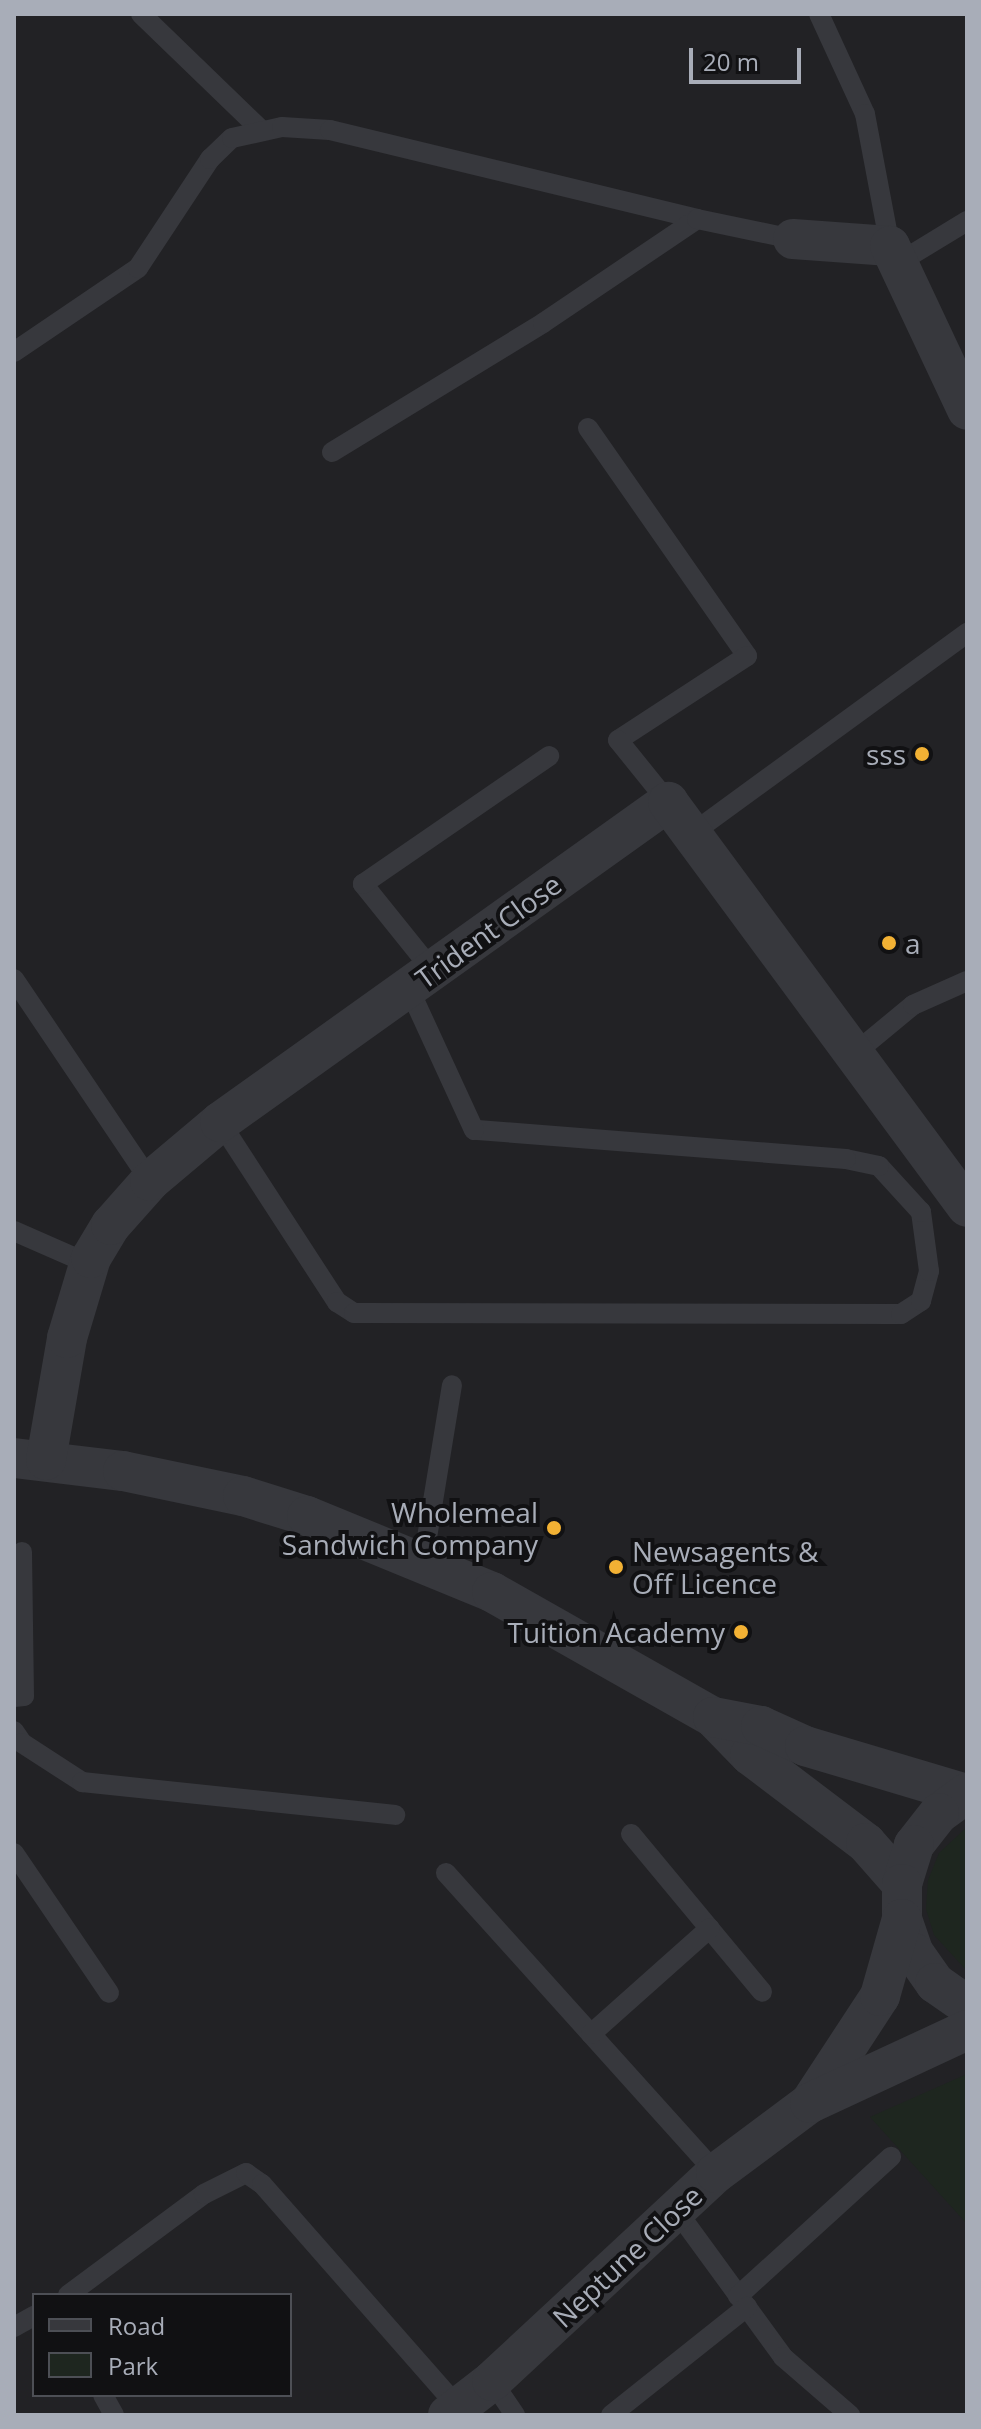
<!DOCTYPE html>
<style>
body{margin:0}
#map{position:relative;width:981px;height:2429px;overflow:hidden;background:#161618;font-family:"Open Sans",sans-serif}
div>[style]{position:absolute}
.built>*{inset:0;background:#222225}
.green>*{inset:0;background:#1e261f}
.service>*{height:20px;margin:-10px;padding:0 10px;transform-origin:10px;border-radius:10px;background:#37383d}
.minor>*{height:40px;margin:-20px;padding:0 20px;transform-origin:20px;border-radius:20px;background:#37383d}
.dots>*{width:22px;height:22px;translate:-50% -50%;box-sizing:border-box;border:4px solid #111113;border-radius:50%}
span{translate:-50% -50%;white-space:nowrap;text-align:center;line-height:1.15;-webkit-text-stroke:8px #111113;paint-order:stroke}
.poi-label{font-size:28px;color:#a8adb8}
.right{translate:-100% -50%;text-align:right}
.left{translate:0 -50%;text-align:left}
.street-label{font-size:28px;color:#a8adb8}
.frame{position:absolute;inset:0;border:16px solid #a8adb8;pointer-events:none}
.legend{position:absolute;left:32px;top:2293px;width:260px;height:104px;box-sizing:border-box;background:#111113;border:2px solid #4d4f55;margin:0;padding:10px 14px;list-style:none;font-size:24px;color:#a8adb8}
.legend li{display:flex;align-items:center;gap:16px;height:40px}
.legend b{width:40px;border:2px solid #4d4f55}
.scale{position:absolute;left:689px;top:48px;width:112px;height:36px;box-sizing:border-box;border:4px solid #a8adb8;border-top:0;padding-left:10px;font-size:24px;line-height:28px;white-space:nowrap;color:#a8adb8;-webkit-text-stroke:6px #111113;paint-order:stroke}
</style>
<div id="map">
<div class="built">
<i style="clip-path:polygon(evenodd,14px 14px,967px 14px,967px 2415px,14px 2415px,14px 14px,34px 2295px,290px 2295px,290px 2395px,34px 2395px,34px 2295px)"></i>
</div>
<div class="green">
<i style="clip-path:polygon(967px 1827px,967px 1971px,934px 1935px,926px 1909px,928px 1880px,939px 1853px)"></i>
<i style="clip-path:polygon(967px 2074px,967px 2224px,870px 2117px)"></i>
</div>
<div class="service">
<i style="left:141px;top:14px;width:168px;rotate:44deg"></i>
<i style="left:819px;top:14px;width:110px;rotate:65.3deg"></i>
<i style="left:865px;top:114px;width:134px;rotate:79.3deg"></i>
<i style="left:898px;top:263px;width:81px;rotate:-31.3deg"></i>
<i style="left:14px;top:352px;width:150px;rotate:-34.1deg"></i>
<i style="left:138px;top:268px;width:131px;rotate:-56.6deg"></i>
<i style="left:210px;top:159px;width:30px;rotate:-44deg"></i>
<i style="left:232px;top:138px;width:51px;rotate:-12.4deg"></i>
<i style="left:282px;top:127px;width:48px;rotate:3.6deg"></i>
<i style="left:330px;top:130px;width:378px;rotate:13.6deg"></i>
<i style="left:588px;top:428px;width:278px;rotate:55.1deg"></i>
<i style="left:747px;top:656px;width:154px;rotate:146.9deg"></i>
<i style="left:618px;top:740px;width:80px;rotate:51.1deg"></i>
<i style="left:332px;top:452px;width:247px;rotate:-31.4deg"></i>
<i style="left:543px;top:323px;width:186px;rotate:-34deg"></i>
<i style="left:697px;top:219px;width:98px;rotate:11.8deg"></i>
<i style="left:694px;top:832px;width:338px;rotate:-36.1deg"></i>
<i style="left:433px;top:971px;width:112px;rotate:-128.8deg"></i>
<i style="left:363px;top:884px;width:226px;rotate:-34.5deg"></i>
<i style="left:14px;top:979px;width:244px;rotate:56deg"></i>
<i style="left:855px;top:1053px;width:75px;rotate:-39.6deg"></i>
<i style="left:913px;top:1005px;width:59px;rotate:-24deg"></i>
<i style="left:220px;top:1122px;width:215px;rotate:57deg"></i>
<i style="left:337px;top:1302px;width:20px;rotate:33deg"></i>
<i style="left:354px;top:1313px;width:547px;rotate:0.1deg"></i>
<i style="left:901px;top:1314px;width:24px;rotate:-33deg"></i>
<i style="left:921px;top:1301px;width:31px;rotate:-75deg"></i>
<i style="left:929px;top:1271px;width:60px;rotate:-97.7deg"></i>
<i style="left:921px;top:1212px;width:62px;rotate:-132.4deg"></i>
<i style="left:879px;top:1166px;width:34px;rotate:-168deg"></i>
<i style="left:846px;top:1159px;width:373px;rotate:-175.5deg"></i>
<i style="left:474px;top:1130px;width:155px;rotate:-114.7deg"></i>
<i style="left:14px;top:1231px;width:82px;rotate:23.7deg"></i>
<i style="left:423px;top:1562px;width:179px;rotate:-80.7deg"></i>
<i style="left:14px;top:1697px;width:10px;rotate:-6deg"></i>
<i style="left:24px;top:1696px;width:144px;rotate:-90.8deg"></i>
<i style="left:14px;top:1731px;width:14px;rotate:56deg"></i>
<i style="left:22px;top:1743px;width:72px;rotate:33deg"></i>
<i style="left:82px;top:1782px;width:315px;rotate:6deg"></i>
<i style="left:631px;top:1834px;width:205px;rotate:50.3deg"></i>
<i style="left:14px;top:1853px;width:169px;rotate:55.8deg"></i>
<i style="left:446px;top:1873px;width:404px;rotate:48deg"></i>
<i style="left:591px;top:2034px;width:159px;rotate:-41.7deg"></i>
<i style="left:676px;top:2210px;width:182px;rotate:53.9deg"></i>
<i style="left:783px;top:2357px;width:89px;rotate:40.9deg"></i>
<i style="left:68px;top:2295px;width:169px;rotate:-36.6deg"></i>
<i style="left:204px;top:2194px;width:47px;rotate:-26.6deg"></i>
<i style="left:246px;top:2173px;width:19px;rotate:35deg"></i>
<i style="left:262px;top:2184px;width:297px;rotate:48.7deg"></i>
<i style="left:738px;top:2296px;width:207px;rotate:-42.3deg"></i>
<i style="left:14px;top:2327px;width:23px;rotate:-29deg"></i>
<i style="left:492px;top:2381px;width:41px;rotate:55.9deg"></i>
<i style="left:103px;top:2395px;width:23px;rotate:61deg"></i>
<i style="left:611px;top:2415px;width:174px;rotate:-38.5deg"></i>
</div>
<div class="minor">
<i style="left:793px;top:239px;width:97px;rotate:4.1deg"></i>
<i style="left:890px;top:246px;width:181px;rotate:64.8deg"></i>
<i style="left:14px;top:1458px;width:110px;rotate:6.8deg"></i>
<i style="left:123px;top:1471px;width:123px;rotate:11.8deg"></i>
<i style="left:243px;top:1496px;width:67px;rotate:17.4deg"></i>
<i style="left:307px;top:1516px;width:200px;rotate:22.3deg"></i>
<i style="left:492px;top:1592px;width:254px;rotate:29.5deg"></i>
<i style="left:713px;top:1717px;width:53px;rotate:45.8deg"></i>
<i style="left:750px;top:1755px;width:146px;rotate:37.2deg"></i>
<i style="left:866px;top:1843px;width:55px;rotate:48.7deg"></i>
<i style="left:46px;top:1460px;width:124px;rotate:-80.2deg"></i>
<i style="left:67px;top:1338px;width:84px;rotate:-73.3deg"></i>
<i style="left:91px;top:1258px;width:39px;rotate:-59deg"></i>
<i style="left:111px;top:1225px;width:59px;rotate:-48.4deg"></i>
<i style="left:150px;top:1181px;width:92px;rotate:-40.1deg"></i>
<i style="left:220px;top:1122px;width:551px;rotate:-35.54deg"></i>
<i style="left:668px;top:802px;width:503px;rotate:53.56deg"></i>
<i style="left:713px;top:1717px;width:49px;rotate:10.6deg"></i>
<i style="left:761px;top:1726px;width:48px;rotate:24.4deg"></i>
<i style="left:805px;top:1746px;width:168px;rotate:16.6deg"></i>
<i style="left:967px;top:1793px;width:34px;rotate:144deg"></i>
<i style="left:939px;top:1813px;width:41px;rotate:128deg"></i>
<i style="left:914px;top:1845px;width:41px;rotate:107.1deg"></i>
<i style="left:902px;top:1884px;width:35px;rotate:90deg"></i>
<i style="left:902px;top:1919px;width:36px;rotate:71deg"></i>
<i style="left:914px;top:1953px;width:37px;rotate:55deg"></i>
<i style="left:935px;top:1983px;width:39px;rotate:35deg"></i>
<i style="left:810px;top:2103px;width:128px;rotate:-56.8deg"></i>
<i style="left:880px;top:1996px;width:80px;rotate:-74.1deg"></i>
<i style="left:448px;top:2415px;width:56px;rotate:-37.7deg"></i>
<i style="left:492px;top:2381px;width:306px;rotate:-42.9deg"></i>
<i style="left:716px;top:2173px;width:117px;rotate:-36.7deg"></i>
<i style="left:810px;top:2103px;width:173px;rotate:-24.9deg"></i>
</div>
<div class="dots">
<i style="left:922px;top:754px;background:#f2b134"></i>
<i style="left:889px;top:943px;background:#f2b134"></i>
<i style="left:554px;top:1528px;background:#f2b134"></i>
<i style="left:616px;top:1567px;background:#f2b134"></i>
<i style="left:741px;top:1632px;background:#f2b134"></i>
</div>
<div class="poi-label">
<span class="right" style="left:906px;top:754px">sss</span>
<span class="left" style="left:905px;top:943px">a</span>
<span class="right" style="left:538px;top:1528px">Wholemeal<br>Sandwich Company</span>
<span class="left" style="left:632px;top:1567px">Newsagents &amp;<br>Off Licence</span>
<span class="right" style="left:725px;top:1632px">Tuition Academy</span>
</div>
<div class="street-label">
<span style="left:488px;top:931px;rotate:-36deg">Trident Close</span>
<span style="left:627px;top:2256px;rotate:-43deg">Neptune Close</span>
</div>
<div class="frame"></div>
<ul class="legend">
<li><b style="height:10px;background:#37383d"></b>Road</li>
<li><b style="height:22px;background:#1e261f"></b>Park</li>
</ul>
<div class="scale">20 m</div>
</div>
